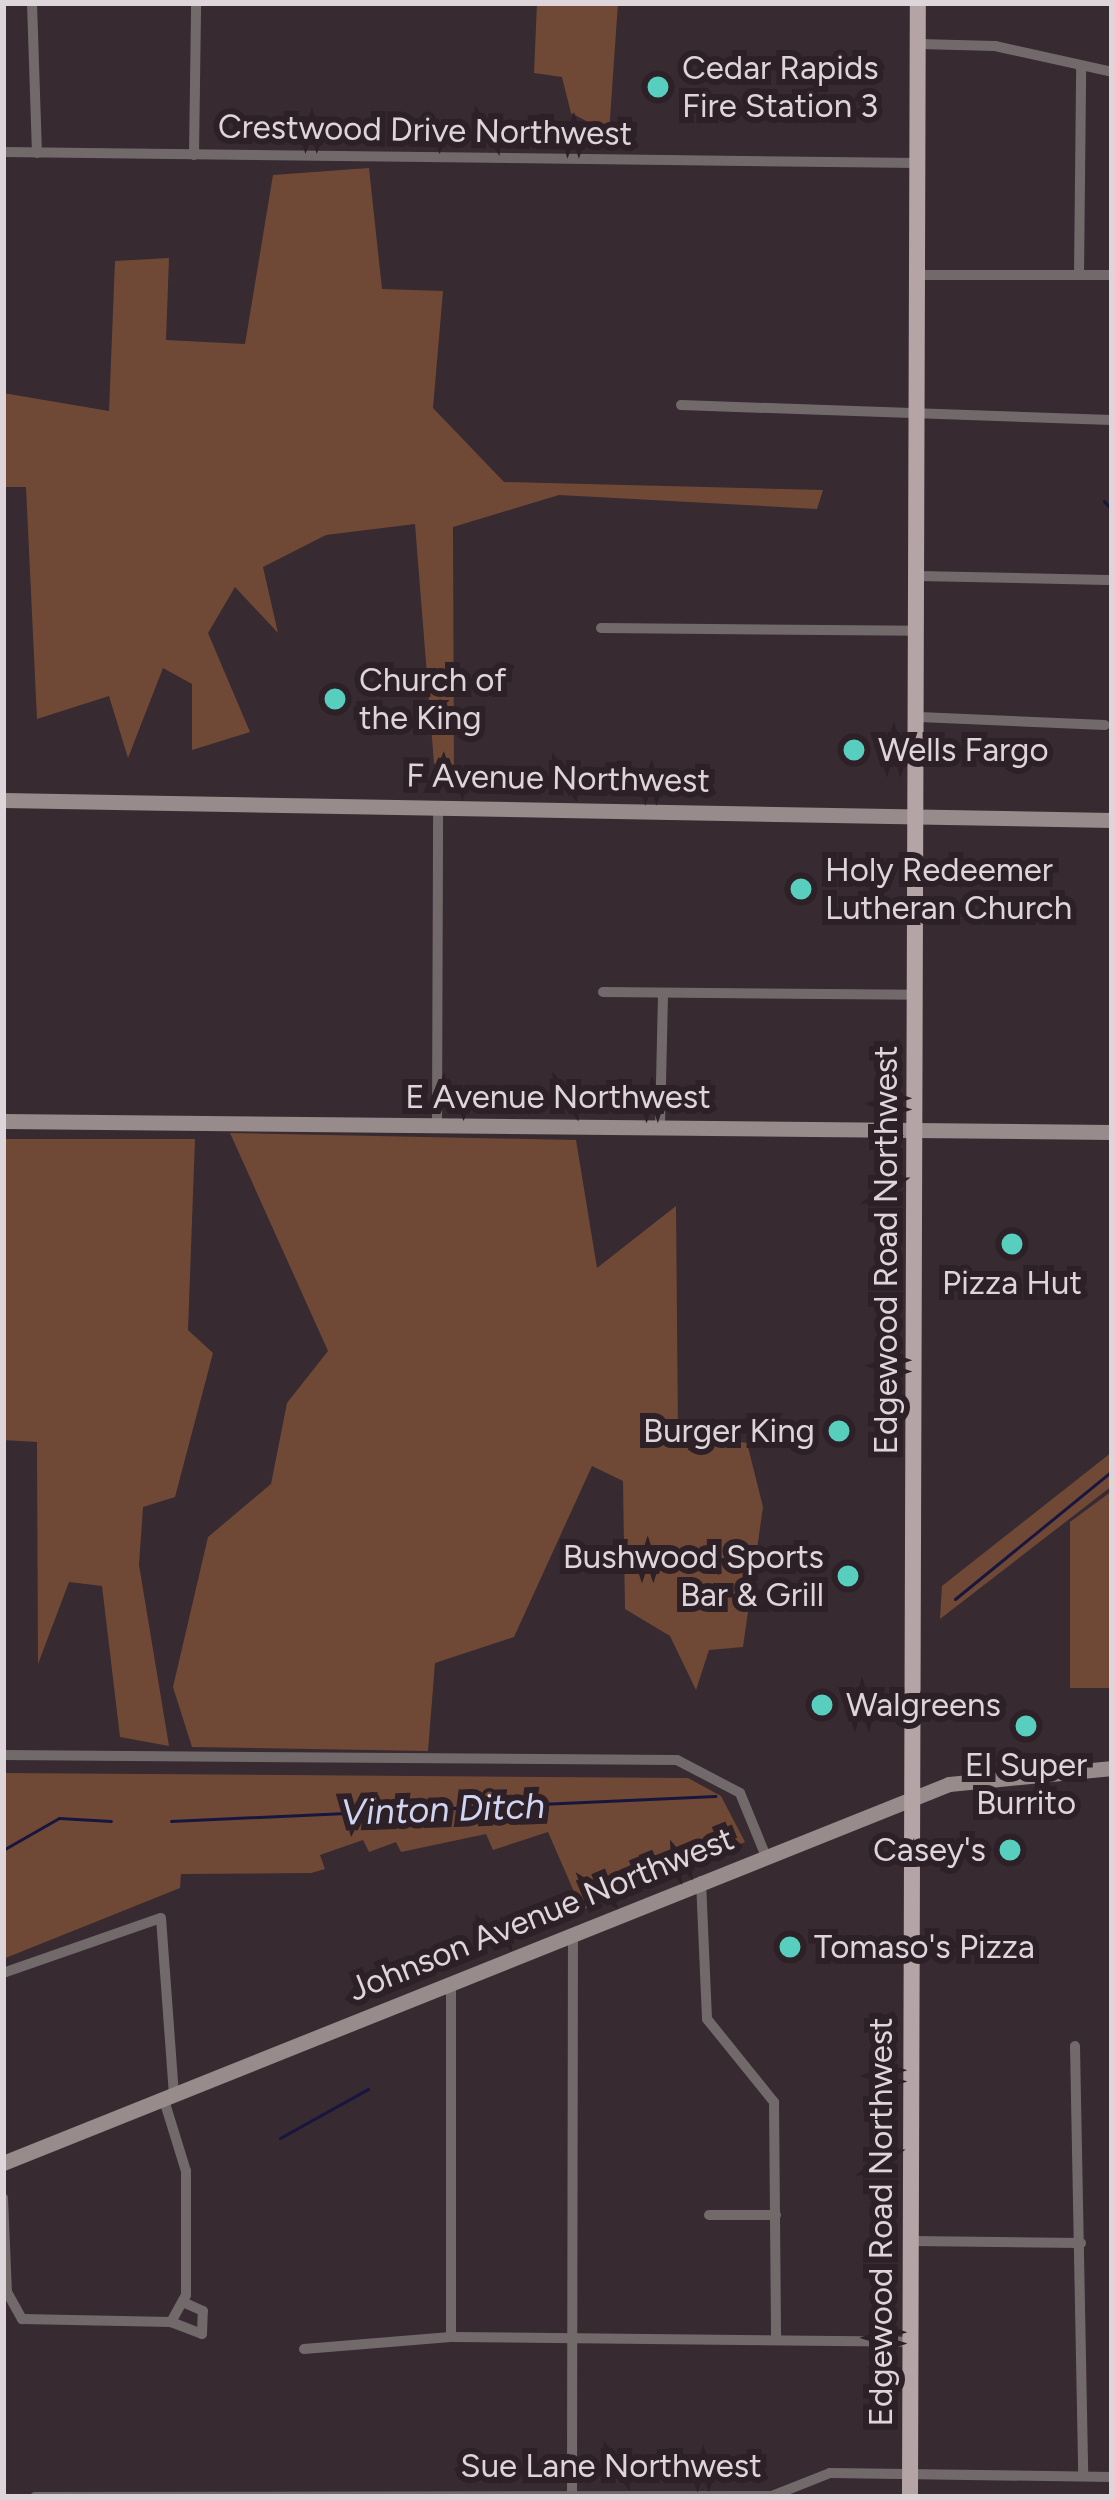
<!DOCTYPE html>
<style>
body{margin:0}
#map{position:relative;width:1115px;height:2500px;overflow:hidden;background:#372a31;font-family:Figtree,sans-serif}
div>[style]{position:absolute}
.green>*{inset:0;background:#704936}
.stream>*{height:3px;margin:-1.5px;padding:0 1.5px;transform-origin:1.5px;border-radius:1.5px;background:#18163f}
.street>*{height:10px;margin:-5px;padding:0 5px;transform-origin:5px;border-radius:5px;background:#726a6a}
.secondary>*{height:15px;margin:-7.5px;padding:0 7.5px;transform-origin:7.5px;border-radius:7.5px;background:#978b8b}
.primary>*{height:16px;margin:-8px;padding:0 8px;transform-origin:8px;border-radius:8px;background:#b5a4a5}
.dots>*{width:33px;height:33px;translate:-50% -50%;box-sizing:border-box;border:6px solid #2d2027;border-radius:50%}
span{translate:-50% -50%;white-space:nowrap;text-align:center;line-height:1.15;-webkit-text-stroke:12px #2d2027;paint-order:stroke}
.poi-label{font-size:33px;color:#ded5da}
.left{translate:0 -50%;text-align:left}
.right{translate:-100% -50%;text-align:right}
.street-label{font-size:33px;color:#ded5da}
.water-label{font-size:36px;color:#d1d5f4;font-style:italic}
.frame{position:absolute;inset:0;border:6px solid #ded5da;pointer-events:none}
</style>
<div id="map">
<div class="green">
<i style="clip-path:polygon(537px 3px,618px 3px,609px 133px,571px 113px,562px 77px,534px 73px)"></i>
<i style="clip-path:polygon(369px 168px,382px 289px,443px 291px,433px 408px,504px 482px,823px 490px,817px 509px,559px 495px,453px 527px,454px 781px,434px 763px,415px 524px,326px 535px,263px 567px,278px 633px,235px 587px,208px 633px,250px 732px,192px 750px,192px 684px,163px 668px,128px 758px,109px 696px,37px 719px,26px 487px,3px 487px,3px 393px,109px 411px,115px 261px,169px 258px,166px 340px,245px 344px,273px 175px)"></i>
<i style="clip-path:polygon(230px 1133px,576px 1140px,597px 1268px,676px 1206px,678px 1433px,747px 1443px,763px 1507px,743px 1647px,709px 1650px,696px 1690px,670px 1636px,625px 1609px,623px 1481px,592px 1466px,514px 1637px,435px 1663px,428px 1751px,192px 1747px,173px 1687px,208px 1537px,271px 1484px,287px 1403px,328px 1351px)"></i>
<i style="clip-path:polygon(3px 1139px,195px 1139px,188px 1330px,213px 1353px,175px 1497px,143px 1507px,139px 1565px,169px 1746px,120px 1737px,102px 1586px,69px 1582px,38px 1664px,37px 1442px,3px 1440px)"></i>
<i style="clip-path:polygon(1112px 1452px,1112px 1486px,940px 1619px,942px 1586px)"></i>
<i style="clip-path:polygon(1112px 1491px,1112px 1688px,1070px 1688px,1070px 1522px)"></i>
<i style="clip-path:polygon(3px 1773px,688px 1778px,721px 1796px,745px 1842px,582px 1910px,548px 1832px,493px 1850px,486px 1834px,401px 1852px,396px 1842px,369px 1852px,363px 1840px,320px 1855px,325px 1869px,311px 1873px,181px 1874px,180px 1888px,3px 1959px)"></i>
</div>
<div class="stream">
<i style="left:1104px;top:501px;width:12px;rotate:48deg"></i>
<i style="left:955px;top:1599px;width:203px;rotate:-39.2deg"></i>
<i style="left:171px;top:1821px;width:545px;rotate:-2.63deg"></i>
<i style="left:3px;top:1850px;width:64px;rotate:-29.7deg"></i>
<i style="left:59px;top:1818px;width:52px;rotate:3.3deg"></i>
<i style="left:280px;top:2138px;width:101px;rotate:-29.1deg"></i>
</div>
<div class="street">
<i style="left:32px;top:3px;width:150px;rotate:88.1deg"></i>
<i style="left:919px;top:44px;width:76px;rotate:1.5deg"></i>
<i style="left:995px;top:46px;width:120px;rotate:12.5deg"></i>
<i style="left:3px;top:152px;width:916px;rotate:0.69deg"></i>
<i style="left:194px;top:155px;width:152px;rotate:-89.2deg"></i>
<i style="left:918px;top:275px;width:194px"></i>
<i style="left:1079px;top:275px;width:207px;rotate:-89.4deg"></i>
<i style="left:681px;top:405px;width:431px;rotate:2deg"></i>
<i style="left:918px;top:576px;width:190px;rotate:1.2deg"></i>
<i style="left:601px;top:628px;width:317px;rotate:0.5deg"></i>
<i style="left:919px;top:717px;width:186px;rotate:2.5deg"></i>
<i style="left:603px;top:992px;width:314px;rotate:0.5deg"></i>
<i style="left:437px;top:1126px;width:319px;rotate:-89.8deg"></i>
<i style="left:660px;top:1127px;width:134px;rotate:-88.7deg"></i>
<i style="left:3px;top:1755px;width:674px;rotate:0.43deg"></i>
<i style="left:677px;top:1760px;width:71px;rotate:27.6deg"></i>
<i style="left:740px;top:1793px;width:66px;rotate:67.7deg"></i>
<i style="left:701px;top:1881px;width:138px;rotate:87.5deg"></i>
<i style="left:707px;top:2019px;width:107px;rotate:51.1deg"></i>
<i style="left:774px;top:2102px;width:238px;rotate:89.5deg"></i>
<i style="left:3px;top:1973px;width:167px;rotate:-19.2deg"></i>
<i style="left:161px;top:1918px;width:178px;rotate:85.8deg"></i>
<i style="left:451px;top:1984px;width:353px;rotate:90deg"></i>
<i style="left:1075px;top:2046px;width:430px;rotate:88.9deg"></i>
<i style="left:164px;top:2100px;width:74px;rotate:72.8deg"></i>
<i style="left:186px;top:2171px;width:124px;rotate:90deg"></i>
<i style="left:186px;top:2295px;width:31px;rotate:119deg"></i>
<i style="left:171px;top:2322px;width:33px;rotate:21deg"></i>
<i style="left:202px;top:2334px;width:23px;rotate:-88deg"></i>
<i style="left:203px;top:2311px;width:20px;rotate:-156deg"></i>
<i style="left:3px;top:2198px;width:94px;rotate:87.6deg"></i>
<i style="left:7px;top:2292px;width:31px;rotate:61deg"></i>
<i style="left:22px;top:2319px;width:149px;rotate:1.2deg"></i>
<i style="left:709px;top:2215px;width:67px"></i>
<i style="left:911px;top:2241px;width:170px;rotate:0.7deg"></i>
<i style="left:304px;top:2349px;width:147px;rotate:-4.7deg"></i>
<i style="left:451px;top:2337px;width:460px;rotate:0.6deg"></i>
<i style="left:572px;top:2494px;width:561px;rotate:-89.9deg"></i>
<i style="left:35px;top:2497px;width:737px;rotate:-0.08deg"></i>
<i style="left:772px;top:2496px;width:62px;rotate:-21.6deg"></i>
<i style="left:830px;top:2473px;width:282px;rotate:0.8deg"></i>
</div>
<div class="secondary">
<i style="left:3px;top:800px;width:1109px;rotate:1.03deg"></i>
<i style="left:3px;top:1121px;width:1109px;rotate:0.57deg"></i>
<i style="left:3px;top:2163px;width:1019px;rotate:-21.83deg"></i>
<i style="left:949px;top:1784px;width:164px;rotate:-5.6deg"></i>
</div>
<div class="primary">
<i style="left:910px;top:2497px;width:2494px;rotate:-89.82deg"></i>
</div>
<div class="dots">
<i style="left:658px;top:87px;background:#58cebf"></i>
<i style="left:335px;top:699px;background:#58cebf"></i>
<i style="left:854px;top:750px;background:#58cebf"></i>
<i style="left:801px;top:889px;background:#58cebf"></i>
<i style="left:1012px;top:1244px;background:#58cebf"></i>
<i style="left:839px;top:1431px;background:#58cebf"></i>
<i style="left:848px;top:1576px;background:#58cebf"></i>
<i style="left:822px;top:1705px;background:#58cebf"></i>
<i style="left:1026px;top:1726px;background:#58cebf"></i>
<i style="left:1010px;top:1850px;background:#58cebf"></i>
<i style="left:790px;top:1947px;background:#58cebf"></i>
</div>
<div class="poi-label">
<span class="left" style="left:682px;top:87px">Cedar Rapids<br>Fire Station 3</span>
<span class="left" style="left:359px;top:699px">Church of<br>the King</span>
<span class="left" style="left:878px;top:750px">Wells Fargo</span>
<span class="left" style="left:825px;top:889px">Holy Redeemer<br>Lutheran Church</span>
<span style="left:1012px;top:1283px">Pizza Hut</span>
<span class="right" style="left:815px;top:1431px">Burger King</span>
<span class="right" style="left:824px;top:1576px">Bushwood Sports<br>Bar &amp; Grill</span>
<span class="left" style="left:846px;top:1705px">Walgreens</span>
<span style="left:1026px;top:1784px">El Super<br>Burrito</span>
<span class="right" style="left:986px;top:1850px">Casey's</span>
<span class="left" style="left:814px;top:1947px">Tomaso's Pizza</span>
</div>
<div class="street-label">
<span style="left:425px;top:130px;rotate:1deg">Crestwood Drive Northwest</span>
<span style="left:558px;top:778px;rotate:1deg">F Avenue Northwest</span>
<span style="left:558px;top:1097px">E Avenue Northwest</span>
<span style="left:886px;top:1250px;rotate:-90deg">Edgewood Road Northwest</span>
<span style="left:541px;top:1914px;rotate:-22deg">Johnson Avenue Northwest</span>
<span style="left:881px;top:2222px;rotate:-90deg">Edgewood Road Northwest</span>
<span style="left:611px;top:2466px">Sue Lane Northwest</span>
</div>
<div class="water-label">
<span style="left:443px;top:1809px;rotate:-2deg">Vinton Ditch</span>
</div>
<div class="frame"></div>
</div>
